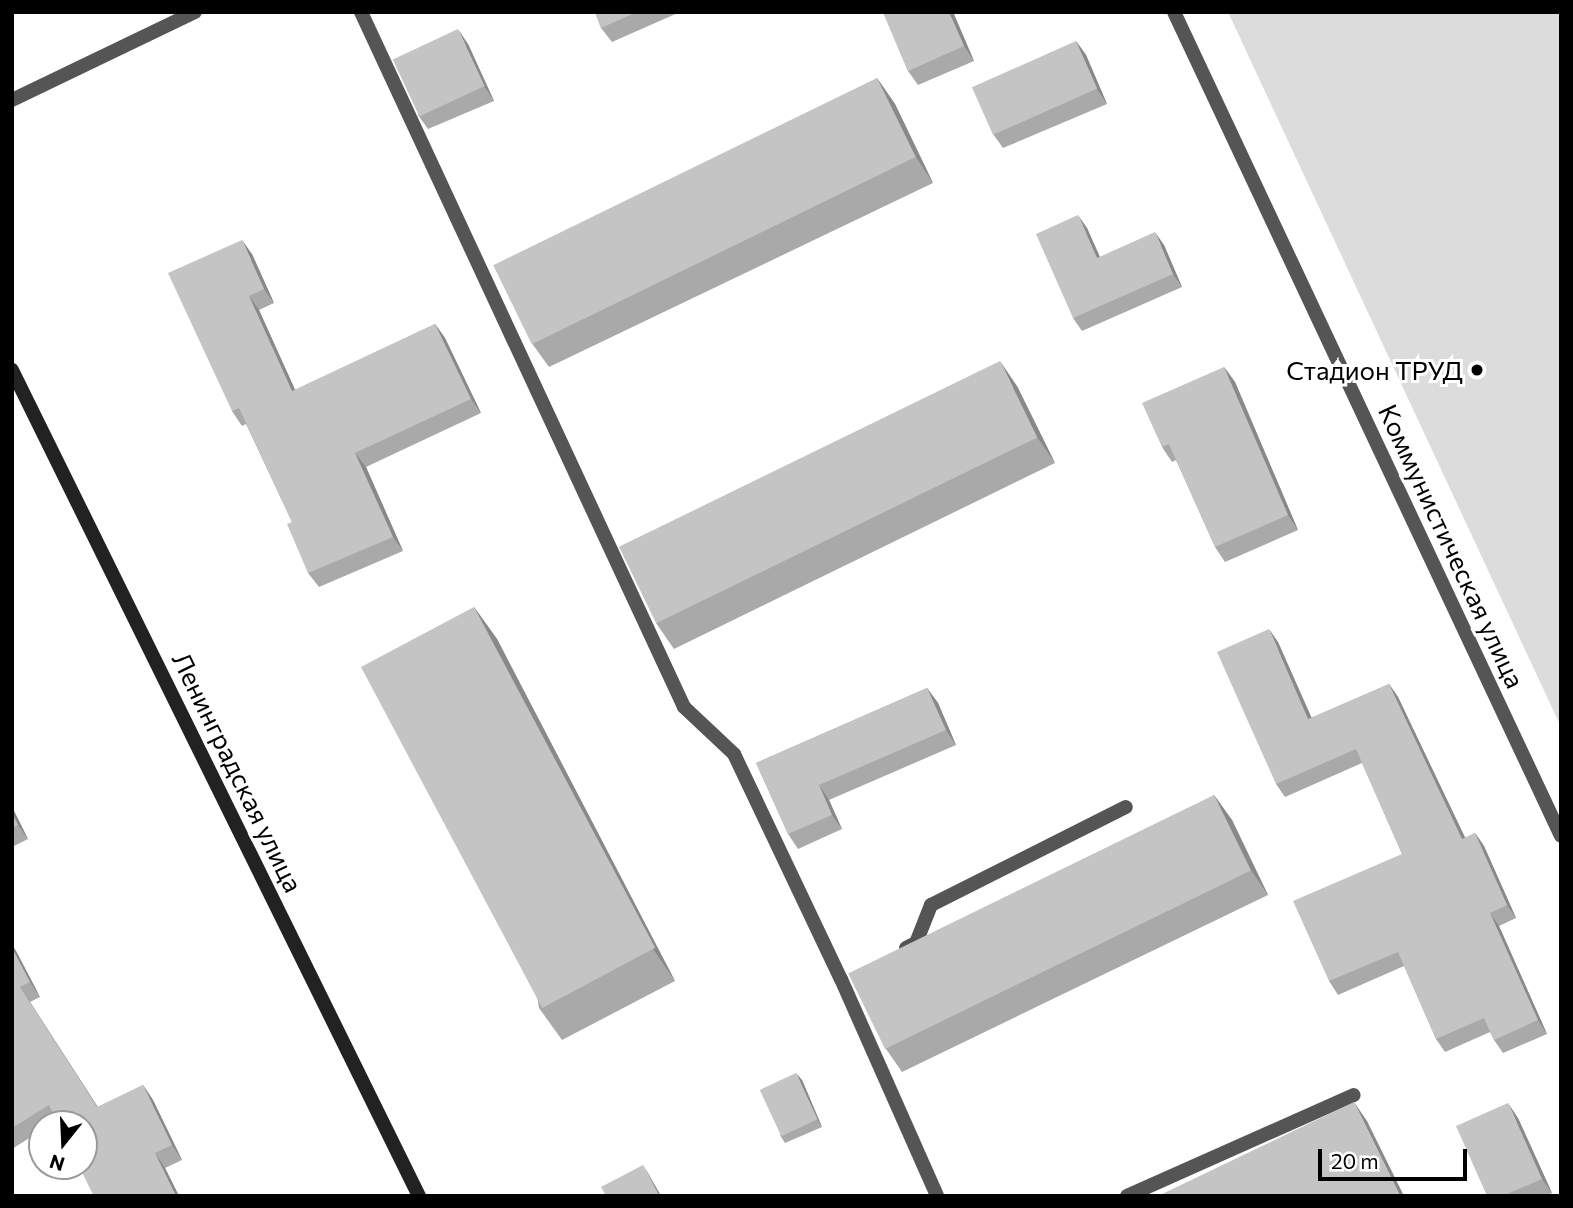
<!DOCTYPE html>
<meta charset="utf-8">
<style>
body{margin:0}
#map{position:relative;width:1573px;height:1208px;overflow:hidden;background:#fff;font-family:Commissioner,sans-serif}
div>[style]{position:absolute}
.green>*{inset:0;background:#dcdcdc}
.lane>*{height:14px;margin:-7px;padding:0 7px;transform-origin:7px;border-radius:7px;background:#555}
.street>*{height:14px;margin:-7px;padding:0 7px;transform-origin:7px;border-radius:7px;background:#555}
.secondary>*{height:14px;margin:-7px;padding:0 7px;transform-origin:7px;border-radius:7px;background:#222}
.wall>*{inset:0;background:#a9a9a9}
.shaded-wall>*{inset:0;background:#898989}
.building>*{inset:0;background:#c4c4c4;transform-origin:0 0}
.dots>*{width:19px;height:19px;translate:-50% -50%;box-sizing:border-box;border:4px solid #fff;border-radius:50%}
span{translate:-50% -50%;white-space:nowrap;text-align:center;line-height:1.15;-webkit-text-stroke:6px #fff;paint-order:stroke}
.poi-label{font-size:26px;color:#000}
.right{translate:-100% -50%;text-align:right}
.street-label{font-size:26px;color:#000}
.frame{position:absolute;inset:0;border:14px solid #000;pointer-events:none}
.north{position:absolute;left:28px;top:1110px;width:70px;height:70px;box-sizing:border-box;background:#fff;border:2px solid #999;border-radius:50%;rotate:198deg;font-size:19px;font-weight:700;line-height:28px;text-align:center;color:#000}
.north::after{content:'';display:block;margin:auto;width:24px;height:32px;background:#000;clip-path:polygon(50% 0,100% 100%,50% 72%,0 100%)}
.scale{position:absolute;left:1318px;top:1149px;width:149px;height:32px;box-sizing:border-box;border:4px solid #000;border-top:0;padding-left:9px;font-size:21px;line-height:24px;white-space:nowrap;color:#000;-webkit-text-stroke:5px #fff;paint-order:stroke}
</style>
<div id="map">
<div class="green">
<i style="clip-path:polygon(1228px 12px,1561px 12px,1561px 727px)"></i>
</div>
<div class="lane">
<i style="left:906px;top:948px;width:11px;rotate:-27deg"></i>
<i style="left:916px;top:943px;width:41px;rotate:-68.5deg"></i>
<i style="left:931px;top:905px;width:218px;rotate:-26.7deg"></i>
<i style="left:1127px;top:1196px;width:248px;rotate:-24deg"></i>
</div>
<div class="street">
<i style="left:361px;top:12px;width:766px;rotate:65.07deg"></i>
<i style="left:684px;top:707px;width:69px;rotate:43.2deg"></i>
<i style="left:734px;top:754px;width:249px;rotate:64.6deg"></i>
<i style="left:841px;top:979px;width:237px;rotate:66.1deg"></i>
<i style="left:1174px;top:12px;width:910px;rotate:64.84deg"></i>
<i style="left:12px;top:100px;width:203px;rotate:-25.7deg"></i>
</div>
<div class="secondary">
<i style="left:12px;top:370px;width:921px;rotate:63.77deg"></i>
</div>
<div class="wall">
<i style="clip-path:polygon(595px 12px,680px 12px,612px 42px,601px 28px)"></i>
<i style="clip-path:polygon(883px 12px,953px 12px,974px 61px,918px 85px,908px 71px)"></i>
<i style="clip-path:polygon(1076px 41px,1086px 55px,1107px 104px,1003px 148px,993px 134px)"></i>
<i style="clip-path:polygon(468px 44px,494px 101px,428px 129px,418px 115px)"></i>
<i style="clip-path:polygon(877px 78px,895px 104px,933px 183px,549px 367px,531px 342px)"></i>
<i style="clip-path:polygon(1087px 228px,1100px 257px,1164px 245px,1182px 287px,1082px 331px,1073px 318px)"></i>
<i style="clip-path:polygon(252px 254px,274px 303px,259px 310px,295px 390px,435px 324px,445px 338px,481px 413px,366px 467px,403px 551px,319px 587px,308px 573px,292px 522px,246px 424px,242px 426px,232px 411px)"></i>
<i style="clip-path:polygon(1224px 367px,1235px 382px,1298px 530px,1225px 562px,1215px 547px,1176px 460px,1172px 462px,1162px 447px)"></i>
<i style="clip-path:polygon(1017px 386px,1055px 463px,674px 649px,656px 623px)"></i>
<i style="clip-path:polygon(474px 607px,497px 639px,675px 981px,562px 1040px,539px 1008px)"></i>
<i style="clip-path:polygon(1278px 642px,1311px 718px,1389px 684px,1398px 697px,1465px 838px,1475px 833px,1484px 846px,1516px 918px,1499px 926px,1547px 1034px,1503px 1053px,1494px 1040px,1490px 1032px,1445px 1052px,1436px 1039px,1404px 966px,1338px 995px,1329px 981px,1402px 854px,1362px 763px,1285px 797px,1276px 784px)"></i>
<i style="clip-path:polygon(927px 688px,938px 703px,956px 745px,829px 800px,842px 829px,798px 849px,788px 834px,756px 763px)"></i>
<i style="clip-path:polygon(1214px 795px,1232px 820px,1268px 895px,902px 1072px,884px 1046px)"></i>
<i style="clip-path:polygon(12px 807px,28px 839px,12px 847px)"></i>
<i style="clip-path:polygon(12px 945px,16px 951px,40px 997px,30px 1002px,98px 1107px,143px 1085px,153px 1100px,182px 1160px,165px 1168px,179px 1196px,94px 1196px,57px 1121px,52px 1124px,42px 1124px,42px 1130px,12px 1149px)"></i>
<i style="clip-path:polygon(802px 1080px,822px 1127px,785px 1143px,780px 1135px)"></i>
<i style="clip-path:polygon(1518px 1118px,1552px 1193px,1546px 1196px,1487px 1196px)"></i>
</div>
<div class="shaded-wall">
<i style="clip-path:polygon(949px 12px,953px 12px,974px 61px,964px 46px)"></i>
<i style="clip-path:polygon(458px 29px,468px 44px,494px 101px,484px 86px)"></i>
<i style="clip-path:polygon(1076px 41px,1086px 55px,1107px 104px,1097px 89px)"></i>
<i style="clip-path:polygon(877px 78px,895px 104px,933px 183px,916px 157px)"></i>
<i style="clip-path:polygon(1078px 215px,1087px 228px,1106px 271px,1097px 258px)"></i>
<i style="clip-path:polygon(1155px 232px,1164px 245px,1182px 287px,1173px 274px)"></i>
<i style="clip-path:polygon(242px 240px,252px 254px,274px 303px,264px 289px)"></i>
<i style="clip-path:polygon(249px 296px,259px 310px,302px 405px,292px 391px)"></i>
<i style="clip-path:polygon(435px 324px,445px 338px,481px 413px,471px 399px)"></i>
<i style="clip-path:polygon(1000px 361px,1017px 386px,1055px 463px,1037px 437px)"></i>
<i style="clip-path:polygon(1224px 367px,1235px 382px,1298px 530px,1288px 515px)"></i>
<i style="clip-path:polygon(355px 453px,366px 467px,403px 551px,393px 537px)"></i>
<i style="clip-path:polygon(474px 607px,497px 639px,675px 981px,653px 949px)"></i>
<i style="clip-path:polygon(1269px 629px,1278px 642px,1318px 732px,1308px 719px)"></i>
<i style="clip-path:polygon(1389px 684px,1398px 697px,1472px 852px,1462px 839px)"></i>
<i style="clip-path:polygon(927px 688px,938px 703px,956px 745px,946px 730px)"></i>
<i style="clip-path:polygon(819px 785px,829px 800px,842px 829px,832px 815px)"></i>
<i style="clip-path:polygon(1214px 795px,1232px 820px,1268px 895px,1251px 870px)"></i>
<i style="clip-path:polygon(12px 807px,28px 839px,18px 825px,12px 813px)"></i>
<i style="clip-path:polygon(1475px 833px,1484px 846px,1516px 918px,1507px 905px)"></i>
<i style="clip-path:polygon(1490px 913px,1499px 926px,1547px 1034px,1538px 1020px)"></i>
<i style="clip-path:polygon(12px 945px,16px 951px,40px 997px,30px 982px,12px 948px)"></i>
<i style="clip-path:polygon(20px 987px,30px 1002px,107px 1122px,97px 1107px)"></i>
<i style="clip-path:polygon(796px 1073px,802px 1080px,822px 1127px,817px 1119px)"></i>
<i style="clip-path:polygon(143px 1085px,153px 1100px,182px 1160px,172px 1145px)"></i>
<i style="clip-path:polygon(1354px 1102px,1367px 1121px,1404px 1196px,1400px 1196px)"></i>
<i style="clip-path:polygon(1508px 1103px,1518px 1118px,1552px 1193px,1542px 1179px)"></i>
<i style="clip-path:polygon(155px 1153px,165px 1168px,179px 1196px,176px 1196px)"></i>
<i style="clip-path:polygon(643px 1165px,648px 1173px,661px 1196px,659px 1196px)"></i>
</div>
<div class="building">
<i style="clip-path:polygon(595px 12px,637px 12px,601px 28px)"></i>
<i style="clip-path:polygon(883px 12px,949px 12px,964px 46px,908px 71px)"></i>
<i style="left:458px;top:29px;width:63px;height:72px;rotate:65deg"></i>
<i style="left:1076px;top:41px;width:52px;height:114px;rotate:66deg"></i>
<i style="left:877px;top:78px;width:88px;height:427px;rotate:64deg"></i>
<i style="clip-path:polygon(1078px 215px,1097px 258px,1155px 232px,1173px 274px,1073px 318px,1036px 234px)"></i>
<i style="clip-path:polygon(242px 240px,264px 289px,249px 296px,292px 391px,435px 324px,471px 399px,355px 453px,393px 537px,308px 573px,287px 524px,292px 522px,239px 408px,232px 411px,168px 273px)"></i>
<i style="left:1000px;top:361px;width:85px;height:424px;rotate:64deg"></i>
<i style="clip-path:polygon(1224px 367px,1288px 515px,1215px 547px,1169px 444px,1162px 447px,1142px 403px)"></i>
<i style="left:474px;top:607px;width:386px;height:128px;rotate:62deg"></i>
<i style="clip-path:polygon(1269px 629px,1308px 719px,1389px 684px,1462px 839px,1475px 833px,1507px 905px,1490px 913px,1538px 1020px,1494px 1040px,1484px 1018px,1436px 1039px,1398px 952px,1329px 981px,1293px 901px,1402px 854px,1356px 749px,1276px 784px,1217px 652px)"></i>
<i style="clip-path:polygon(927px 688px,946px 730px,819px 785px,832px 815px,788px 834px,756px 763px)"></i>
<i style="left:1214px;top:795px;width:84px;height:407px;rotate:64deg"></i>
<i style="clip-path:polygon(12px 813px,18px 825px,12px 828px)"></i>
<i style="clip-path:polygon(12px 948px,30px 982px,20px 987px,97px 1107px,143px 1085px,172px 1145px,155px 1153px,176px 1196px,94px 1196px,79px 1166px,84px 1166px,84px 1124px,58px 1124px,49px 1105px,12px 1128px)"></i>
<i style="left:796px;top:1073px;width:51px;height:40px;rotate:65deg"></i>
<i style="clip-path:polygon(1354px 1102px,1400px 1196px,1158px 1196px)"></i>
<i style="clip-path:polygon(1508px 1103px,1542px 1179px,1502px 1196px,1487px 1196px,1456px 1126px)"></i>
<i style="clip-path:polygon(643px 1165px,659px 1196px,606px 1196px,601px 1187px)"></i>
</div>
<div class="dots">
<i style="left:1477px;top:370px;background:#000"></i>
</div>
<div class="poi-label">
<span class="right" style="left:1463px;top:370px">Стадион ТРУД</span>
</div>
<div class="street-label">
<span style="left:1452px;top:546px;rotate:65deg">Коммунистическая улица</span>
<span style="left:238px;top:772px;rotate:64deg">Ленинградская улица</span>
</div>
<div class="frame"></div>
<div class="north">N</div>
<div class="scale">20 m</div>
</div>
